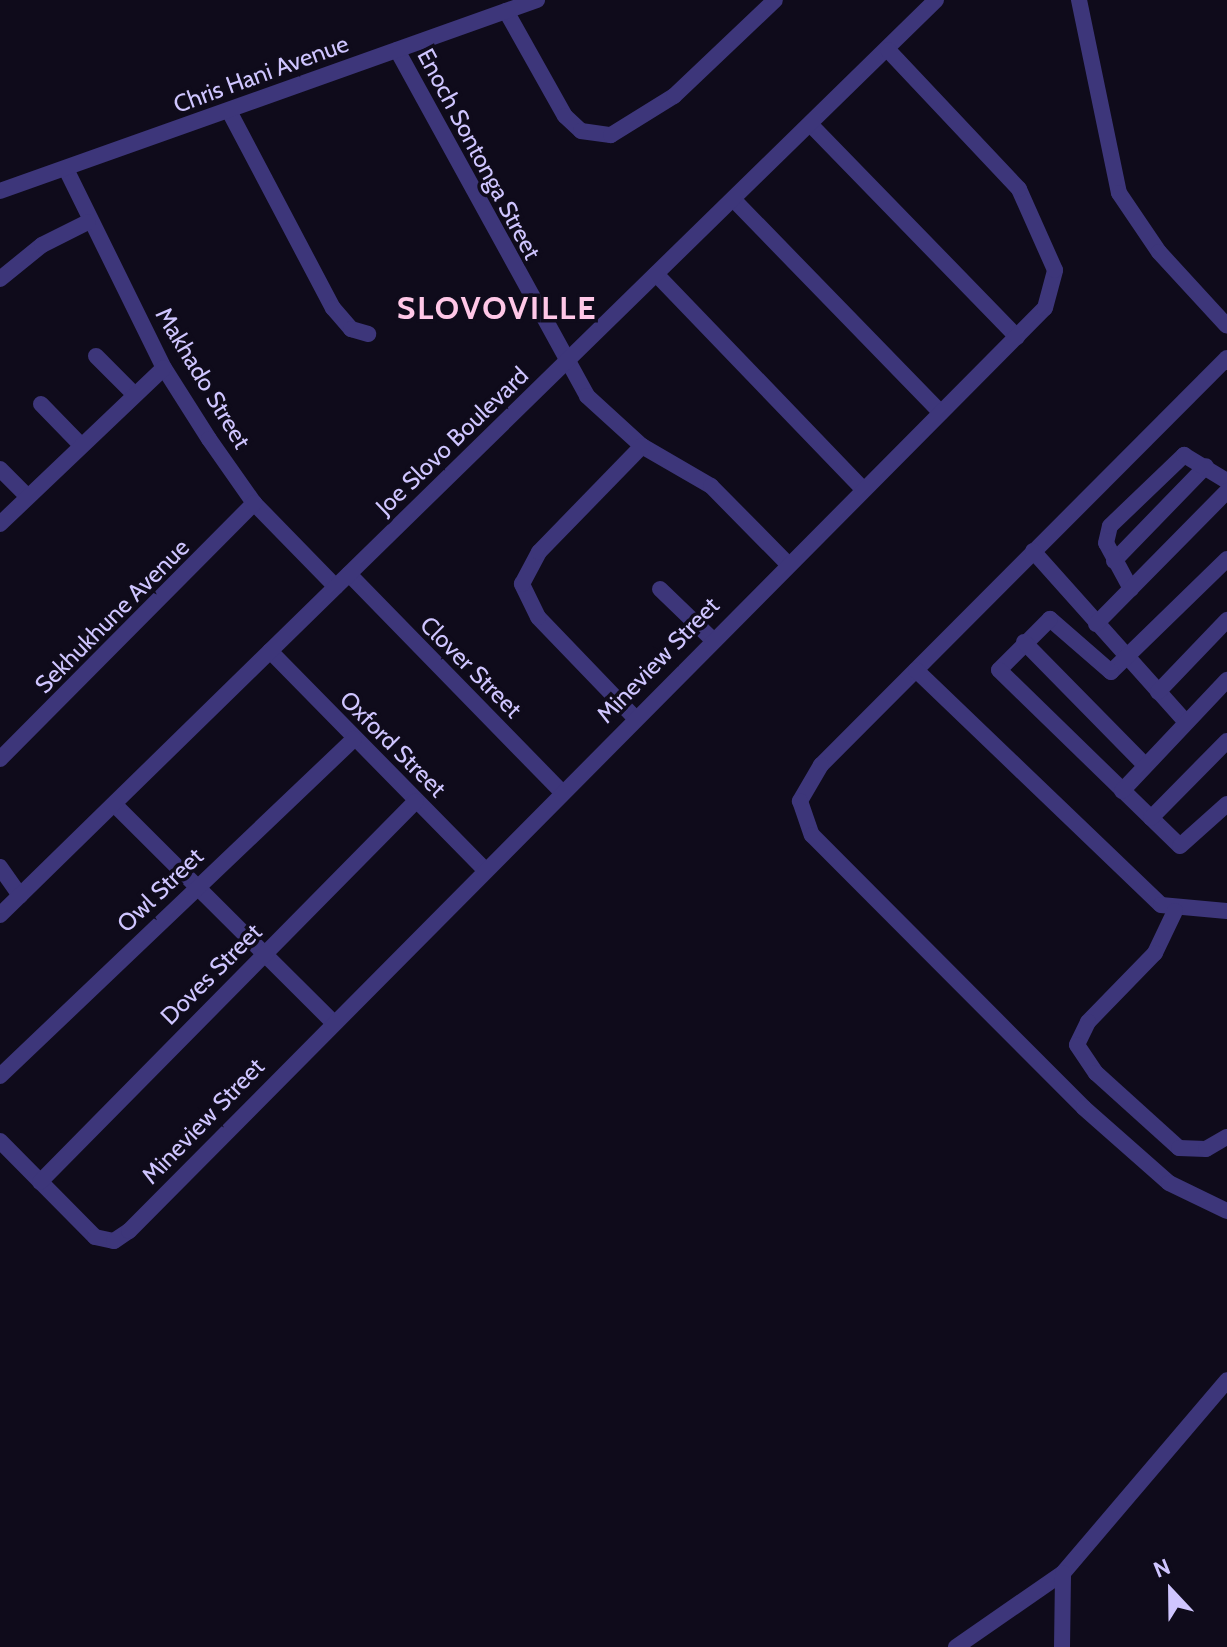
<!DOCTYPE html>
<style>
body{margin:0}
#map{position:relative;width:1227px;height:1647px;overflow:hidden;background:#0f0b1b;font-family:Cabin,sans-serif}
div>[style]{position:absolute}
.minor>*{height:16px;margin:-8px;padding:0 8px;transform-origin:8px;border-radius:8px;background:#3d367a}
span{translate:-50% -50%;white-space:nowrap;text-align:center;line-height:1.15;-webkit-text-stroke:7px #0f0b1b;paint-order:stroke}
.street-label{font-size:24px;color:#cfc5ff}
.district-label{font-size:32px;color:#ffc7e7;font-weight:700;letter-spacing:2px}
.north{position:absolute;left:1131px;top:1551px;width:80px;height:80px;-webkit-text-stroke:6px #0f0b1b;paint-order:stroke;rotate:338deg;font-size:22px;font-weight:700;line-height:32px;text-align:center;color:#cfc5ff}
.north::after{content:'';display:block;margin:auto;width:28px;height:36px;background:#cfc5ff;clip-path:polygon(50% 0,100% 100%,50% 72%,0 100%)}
</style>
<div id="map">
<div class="minor">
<i style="left:1079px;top:0;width:197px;rotate:78.3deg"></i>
<i style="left:1119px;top:193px;width:71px;rotate:55.9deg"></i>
<i style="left:1159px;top:252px;width:100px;rotate:47.4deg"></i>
<i style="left:506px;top:11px;width:120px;rotate:60.7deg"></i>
<i style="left:565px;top:116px;width:22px;rotate:43deg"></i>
<i style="left:581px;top:131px;width:30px;rotate:8deg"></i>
<i style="left:611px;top:135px;width:74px;rotate:-31.8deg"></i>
<i style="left:674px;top:96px;width:139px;rotate:-43.5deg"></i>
<i style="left:397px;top:50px;width:395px;rotate:61.2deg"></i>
<i style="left:587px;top:396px;width:74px;rotate:42.3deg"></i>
<i style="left:642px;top:446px;width:80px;rotate:30.1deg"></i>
<i style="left:711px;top:486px;width:110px;rotate:45.4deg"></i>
<i style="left:229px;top:111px;width:223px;rotate:62.2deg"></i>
<i style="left:333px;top:308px;width:28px;rotate:49deg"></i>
<i style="left:351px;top:329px;width:18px;rotate:16deg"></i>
<i style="left:810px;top:124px;width:297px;rotate:45.8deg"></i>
<i style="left:66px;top:169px;width:222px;rotate:63.8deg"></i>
<i style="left:164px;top:368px;width:84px;rotate:57.6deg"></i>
<i style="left:209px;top:439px;width:78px;rotate:54.9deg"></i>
<i style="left:254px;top:503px;width:117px;rotate:45.7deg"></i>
<i style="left:0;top:191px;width:570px;rotate:-19.58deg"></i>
<i style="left:733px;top:199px;width:298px;rotate:45.8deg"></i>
<i style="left:656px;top:274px;width:298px;rotate:46.1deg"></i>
<i style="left:0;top:279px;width:54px;rotate:-39deg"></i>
<i style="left:42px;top:245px;width:51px;rotate:-26.6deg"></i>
<i style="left:96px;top:356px;width:51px;rotate:45deg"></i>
<i style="left:1227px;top:358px;width:575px;rotate:134.93deg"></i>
<i style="left:821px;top:765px;width:42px;rotate:120.3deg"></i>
<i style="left:800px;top:801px;width:36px;rotate:71deg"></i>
<i style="left:812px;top:835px;width:385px;rotate:45.1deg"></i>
<i style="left:1084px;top:1108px;width:113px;rotate:41.4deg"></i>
<i style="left:1169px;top:1183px;width:64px;rotate:25.8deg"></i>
<i style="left:41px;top:404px;width:53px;rotate:45.8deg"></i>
<i style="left:0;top:469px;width:37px;rotate:45deg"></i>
<i style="left:0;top:524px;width:226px;rotate:-43.6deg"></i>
<i style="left:1033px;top:551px;width:229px;rotate:48.2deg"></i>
<i style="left:1227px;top:559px;width:162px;rotate:135.8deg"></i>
<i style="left:1111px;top:672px;width:81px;rotate:-139deg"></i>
<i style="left:1050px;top:619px;width:72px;rotate:135deg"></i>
<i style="left:999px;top:670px;width:252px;rotate:44.2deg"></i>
<i style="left:1180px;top:846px;width:63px;rotate:-41.8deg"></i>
<i style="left:1114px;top:561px;width:132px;rotate:-45.9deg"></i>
<i style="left:349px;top:574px;width:305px;rotate:45.7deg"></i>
<i style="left:660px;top:589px;width:72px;rotate:43.9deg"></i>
<i style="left:1131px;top:589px;width:52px;rotate:-118.5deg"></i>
<i style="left:1106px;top:543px;width:17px;rotate:-77deg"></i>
<i style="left:1110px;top:526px;width:103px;rotate:-43.8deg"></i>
<i style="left:1184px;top:455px;width:50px;rotate:31.2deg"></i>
<i style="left:1096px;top:624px;width:187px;rotate:-45.4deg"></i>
<i style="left:1024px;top:642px;width:173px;rotate:45.5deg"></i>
<i style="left:270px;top:651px;width:305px;rotate:45.5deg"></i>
<i style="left:916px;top:670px;width:339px;rotate:43.8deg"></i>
<i style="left:1161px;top:905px;width:66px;rotate:5.2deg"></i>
<i style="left:1158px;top:692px;width:100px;rotate:-46.2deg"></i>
<i style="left:636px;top:719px;width:141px;rotate:-133.9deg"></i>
<i style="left:538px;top:617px;width:37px;rotate:-116deg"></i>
<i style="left:522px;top:584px;width:36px;rotate:-62deg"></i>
<i style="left:539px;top:552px;width:148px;rotate:-45.8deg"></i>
<i style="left:0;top:759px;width:361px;rotate:-45.2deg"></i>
<i style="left:1122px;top:791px;width:153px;rotate:-46.6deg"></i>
<i style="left:115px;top:805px;width:305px;rotate:44.9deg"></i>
<i style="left:1151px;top:818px;width:108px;rotate:-45.4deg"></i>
<i style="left:0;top:867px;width:35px;rotate:55deg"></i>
<i style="left:1175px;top:911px;width:47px;rotate:115.5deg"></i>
<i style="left:1155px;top:953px;width:96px;rotate:134.2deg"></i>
<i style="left:1088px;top:1022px;width:25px;rotate:116deg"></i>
<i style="left:1077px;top:1045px;width:34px;rotate:56deg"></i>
<i style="left:1096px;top:1073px;width:112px;rotate:42.1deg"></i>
<i style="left:1179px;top:1148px;width:27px;rotate:2deg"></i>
<i style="left:1206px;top:1149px;width:24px;rotate:-30deg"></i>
<i style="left:0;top:915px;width:1309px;rotate:-44.35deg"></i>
<i style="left:0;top:1076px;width:489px;rotate:-43.6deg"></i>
<i style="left:0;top:1141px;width:135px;rotate:45.3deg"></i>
<i style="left:95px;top:1237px;width:19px;rotate:12deg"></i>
<i style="left:114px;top:1241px;width:18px;rotate:-34deg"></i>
<i style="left:129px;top:1231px;width:1300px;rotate:-45.22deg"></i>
<i style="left:1045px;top:308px;width:39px;rotate:-75deg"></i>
<i style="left:1055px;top:270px;width:89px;rotate:-114deg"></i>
<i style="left:1019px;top:189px;width:191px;rotate:-133.3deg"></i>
<i style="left:40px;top:1182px;width:535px;rotate:-45.38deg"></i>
<i style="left:956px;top:1647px;width:130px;rotate:-34.7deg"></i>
<i style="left:1063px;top:1573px;width:253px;rotate:-49.6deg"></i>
<i style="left:1062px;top:1647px;width:74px;rotate:-89.2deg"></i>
</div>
<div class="street-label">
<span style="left:261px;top:74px;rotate:-20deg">Chris Hani Avenue</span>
<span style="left:479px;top:154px;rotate:62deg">Enoch Sontonga Street</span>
<span style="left:203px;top:378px;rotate:59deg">Makhado Street</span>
<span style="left:452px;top:441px;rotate:-44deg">Joe Slovo Boulevard</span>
<span style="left:112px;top:616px;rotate:-45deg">Sekhukhune Avenue</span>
<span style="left:658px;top:660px;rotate:-46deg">Mineview Street</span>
<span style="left:471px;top:667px;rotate:45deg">Clover Street</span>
<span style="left:393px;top:744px;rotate:45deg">Oxford Street</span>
<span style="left:160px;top:890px;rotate:-44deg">Owl Street</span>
<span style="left:211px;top:974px;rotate:-45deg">Doves Street</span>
<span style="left:203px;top:1121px;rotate:-46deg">Mineview Street</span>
</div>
<div class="district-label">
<span style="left:497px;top:308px">SLOVOVILLE</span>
</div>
<div class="north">N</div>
</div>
